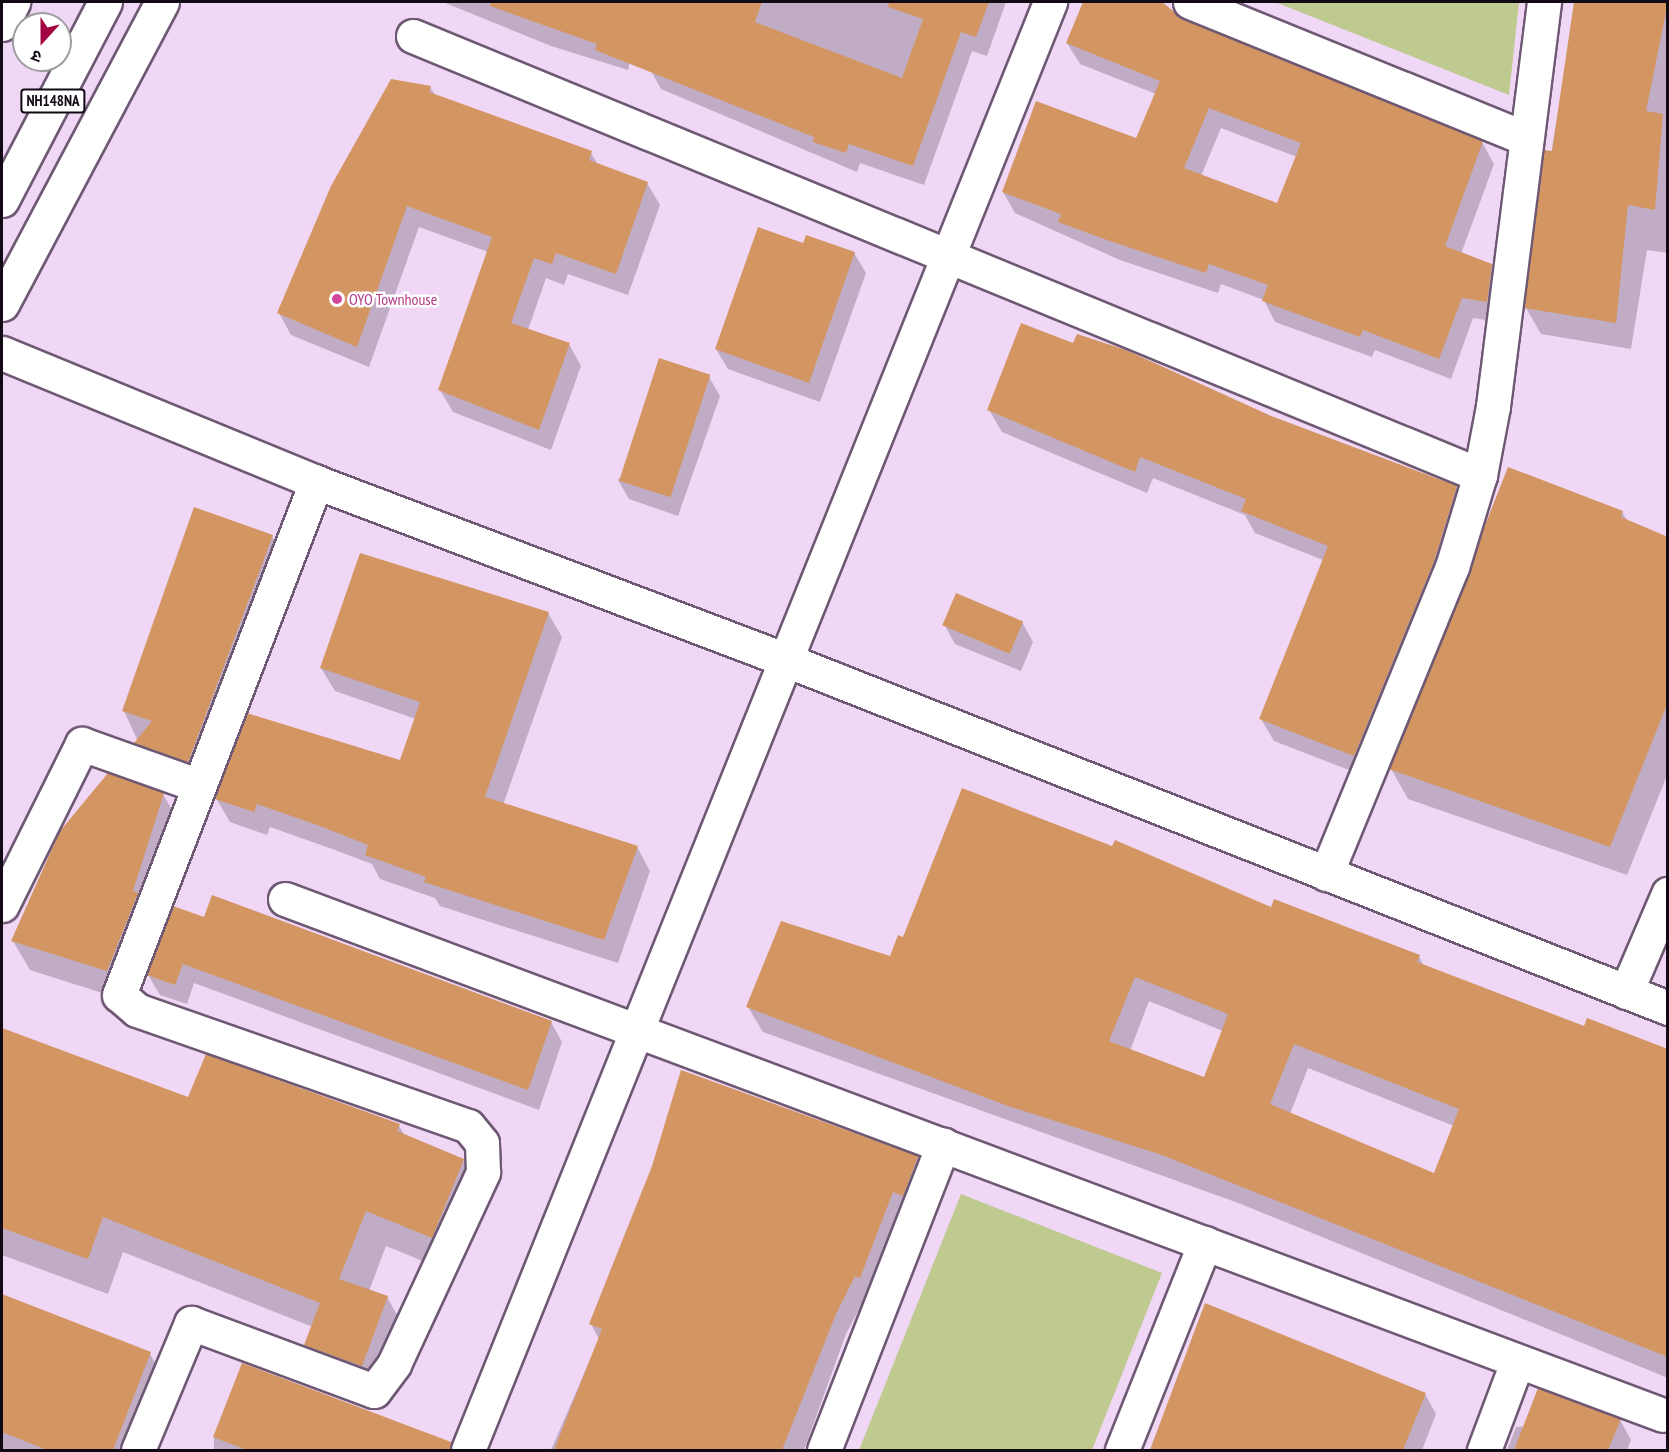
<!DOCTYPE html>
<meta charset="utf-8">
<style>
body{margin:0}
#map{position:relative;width:1669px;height:1452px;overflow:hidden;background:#f0d7f6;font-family:"PT Sans Narrow","Noto Sans Devanagari",sans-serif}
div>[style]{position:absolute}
.green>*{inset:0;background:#bfca91}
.shadow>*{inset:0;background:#0003;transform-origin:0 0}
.building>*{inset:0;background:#d39662;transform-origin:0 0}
.roads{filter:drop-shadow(2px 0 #6e5873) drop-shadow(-2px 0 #6e5873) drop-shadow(0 2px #6e5873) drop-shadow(0 -2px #6e5873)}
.minor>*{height:33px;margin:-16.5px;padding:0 16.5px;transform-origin:16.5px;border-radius:16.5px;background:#fff}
.tertiary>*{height:33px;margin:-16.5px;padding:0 16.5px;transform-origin:16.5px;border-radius:16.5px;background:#fff}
.trunk>*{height:33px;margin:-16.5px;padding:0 16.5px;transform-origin:16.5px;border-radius:16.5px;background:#fff}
.dots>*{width:16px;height:16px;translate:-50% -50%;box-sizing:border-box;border:3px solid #fff;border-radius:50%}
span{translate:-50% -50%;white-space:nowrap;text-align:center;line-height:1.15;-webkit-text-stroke:5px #fff;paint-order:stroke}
.shield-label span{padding:2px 4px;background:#fff;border:2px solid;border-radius:4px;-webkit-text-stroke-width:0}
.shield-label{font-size:15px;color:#110913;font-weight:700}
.hotel-label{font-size:16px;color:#b23c85}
.left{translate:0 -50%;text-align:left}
.frame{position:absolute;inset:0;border:3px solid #110913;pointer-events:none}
.north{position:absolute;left:12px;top:12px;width:60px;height:60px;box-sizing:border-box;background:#fff;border:2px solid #a09da1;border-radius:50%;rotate:201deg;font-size:16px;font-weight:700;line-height:24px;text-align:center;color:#110913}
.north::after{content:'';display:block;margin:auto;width:21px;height:27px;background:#a10542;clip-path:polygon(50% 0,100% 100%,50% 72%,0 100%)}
</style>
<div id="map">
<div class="green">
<i style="clip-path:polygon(1275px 2px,1519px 2px,1509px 95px)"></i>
<i style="clip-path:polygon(961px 1194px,1162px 1273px,1092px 1450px,859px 1450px)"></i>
</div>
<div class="shadow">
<i style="clip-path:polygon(443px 2px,642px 2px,628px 70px,551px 46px)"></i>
<i style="clip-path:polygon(674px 2px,1006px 2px,987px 56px,972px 51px,924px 185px,860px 163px,857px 172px,661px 89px,650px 69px)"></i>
<i style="clip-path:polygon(evenodd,1084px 2px,1141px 2px,1482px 142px,1494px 164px,1461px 254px,1491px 265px,1503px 286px,1499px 322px,1473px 318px,1451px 379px,1375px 350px,1372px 357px,1275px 322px,1264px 300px,1221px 284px,1218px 293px,1120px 260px,1015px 213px,1003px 192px,1137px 140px,1156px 94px,1080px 64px,1067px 43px,1084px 2px,1221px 128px,1297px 157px,1278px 205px,1201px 176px,1221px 128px)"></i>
<i style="clip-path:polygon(1576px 2px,1668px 2px,1668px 253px,1647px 250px,1631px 349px,1541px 334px,1526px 308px)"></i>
<i style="clip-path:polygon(430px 87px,435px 95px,591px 153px,598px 165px,647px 183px,660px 205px,628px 295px,568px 274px,564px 285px,546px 278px,528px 330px,569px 344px,581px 366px,551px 450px,453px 412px,440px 390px,488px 252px,419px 227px,369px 367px,291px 335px,279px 313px)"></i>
<i style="clip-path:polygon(804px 245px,854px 253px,866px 273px,820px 402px,728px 369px,716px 349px)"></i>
<i style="clip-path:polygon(1074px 345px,1456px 487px,1469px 509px,1367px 777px,1274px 741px,1261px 719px,1323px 560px,1255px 533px,1245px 515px,1153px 478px,1147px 493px,1002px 432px,989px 410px)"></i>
<i style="clip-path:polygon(709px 377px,720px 396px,678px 516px,629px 499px,618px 480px)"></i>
<i style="clip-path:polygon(1622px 512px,1628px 522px,1668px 539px,1668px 773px,1627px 875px,1408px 799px,1391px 769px)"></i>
<i style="clip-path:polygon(272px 536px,289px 565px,205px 791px,152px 772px,124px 711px)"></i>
<i style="clip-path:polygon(548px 613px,562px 637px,503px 805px,637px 847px,650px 871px,618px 963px,440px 906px,435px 898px,380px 879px,372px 864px,335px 850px,270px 827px,267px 835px,230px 822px,216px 798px,400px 762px,416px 719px,335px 691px,321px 668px)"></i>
<i style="clip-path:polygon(1022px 622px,1033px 642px,1021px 671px,955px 644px,944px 624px)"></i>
<i style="clip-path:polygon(163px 794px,180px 824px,124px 1000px,30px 970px,13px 941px)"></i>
<i style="clip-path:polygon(evenodd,1271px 909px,1419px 957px,1424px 966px,1668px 1058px,1668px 1378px,1241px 1204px,763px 1032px,748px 1007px,891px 958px,904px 939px,1271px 909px,1149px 1001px,1223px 1031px,1204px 1079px,1130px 1051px,1149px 1001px,1271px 909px,1308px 1068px,1454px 1126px,1435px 1175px,1290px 1114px,1308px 1068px)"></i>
<i style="clip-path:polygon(205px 919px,551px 1022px,562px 1042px,539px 1110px,194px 983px,187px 1004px,160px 995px,148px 975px)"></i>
<i style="clip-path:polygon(2px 1030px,189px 1098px,399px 1126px,405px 1136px,463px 1160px,483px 1196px,452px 1273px,386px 1246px,369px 1291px,387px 1297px,407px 1333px,382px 1402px,327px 1381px,306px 1345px,313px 1327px,123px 1252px,108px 1294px,2px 1255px)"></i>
<i style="clip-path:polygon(917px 1157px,929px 1177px,846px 1334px,804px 1450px,551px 1450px,599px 1339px,591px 1324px)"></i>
<i style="clip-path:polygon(2px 1295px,150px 1354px,168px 1385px,142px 1450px,2px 1450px)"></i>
<i style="clip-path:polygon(1206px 1305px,1425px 1394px,1436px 1414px,1422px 1450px,1150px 1450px)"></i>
<i style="clip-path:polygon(1620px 1420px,1631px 1440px,1627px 1450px,1507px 1450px,1516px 1427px)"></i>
<i style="left:214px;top:1437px;width:219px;height:15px"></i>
</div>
<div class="building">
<i style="clip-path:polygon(491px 2px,762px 2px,755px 22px,902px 78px,923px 19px,888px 7px,889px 2px,989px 2px,976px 37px,961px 32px,913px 166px,849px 144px,846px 153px,813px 142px,814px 137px,595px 50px,597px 44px,490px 6px)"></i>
<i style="clip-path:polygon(evenodd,1083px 2px,1162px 2px,1183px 19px,1483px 141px,1445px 246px,1492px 264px,1487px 302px,1462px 298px,1439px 359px,1363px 330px,1360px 337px,1262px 301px,1268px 285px,1209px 264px,1206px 273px,1107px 240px,1058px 222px,1061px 214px,1002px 192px,1036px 101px,1136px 138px,1160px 81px,1066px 43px,1083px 2px,1209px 108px,1301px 143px,1277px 203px,1184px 168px,1209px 108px)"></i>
<i style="clip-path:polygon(1574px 2px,1668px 2px,1646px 111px,1663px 114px,1655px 210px,1628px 205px,1616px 323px,1524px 308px,1544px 150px,1552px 151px)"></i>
<i style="clip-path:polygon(391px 79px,431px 86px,429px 92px,592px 151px,589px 160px,648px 182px,616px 274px,556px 253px,552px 264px,534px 258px,511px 323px,570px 343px,539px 430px,438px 390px,492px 237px,407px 206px,357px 347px,277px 313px,331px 186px)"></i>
<i style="clip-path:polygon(758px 227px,803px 243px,806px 235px,855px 252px,809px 383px,715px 349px)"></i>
<i style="clip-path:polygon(1021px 323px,1073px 343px,1077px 334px,1126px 350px,1269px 415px,1457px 486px,1434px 561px,1354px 756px,1259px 719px,1328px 546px,1241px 511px,1246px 499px,1140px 457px,1135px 472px,987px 410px)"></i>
<i style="left:659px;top:358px;width:54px;height:129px;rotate:18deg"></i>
<i style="clip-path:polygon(1508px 467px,1623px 511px,1621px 517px,1668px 537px,1668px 702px,1610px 847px,1389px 769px)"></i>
<i style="clip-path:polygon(194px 507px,273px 535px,188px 762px,134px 743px,152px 721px,122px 711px)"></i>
<i style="clip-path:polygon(360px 553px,549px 612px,485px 797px,638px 846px,604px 940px,424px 882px,426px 877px,365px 855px,368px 845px,320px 826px,257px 804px,254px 812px,215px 799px,247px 713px,400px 760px,420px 702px,320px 668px)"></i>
<i style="left:956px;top:593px;width:73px;height:35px;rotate:23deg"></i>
<i style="clip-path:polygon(108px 773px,164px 793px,133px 891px,138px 893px,107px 971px,11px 941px,60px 831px)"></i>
<i style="clip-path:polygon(evenodd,962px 788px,1112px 846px,1115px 840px,1271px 907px,1274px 899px,1352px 929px,1420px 955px,1417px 962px,1584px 1026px,1587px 1018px,1668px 1049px,1668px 1357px,1162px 1155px,1008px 1106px,746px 1007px,781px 921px,890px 956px,898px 935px,903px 937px,962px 788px,1135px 977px,1228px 1014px,1204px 1077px,1109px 1041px,1135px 977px,962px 788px,1294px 1044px,1459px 1109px,1434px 1173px,1270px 1104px,1294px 1044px)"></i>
<i style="clip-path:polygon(212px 895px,552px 1021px,528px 1090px,183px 964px,175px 985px,147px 975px,173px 906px,204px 917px)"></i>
<i style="clip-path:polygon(2px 1028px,188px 1097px,206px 1054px,400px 1124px,397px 1131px,464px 1159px,432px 1238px,366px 1211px,339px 1279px,388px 1296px,362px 1366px,304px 1345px,320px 1303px,103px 1217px,88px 1259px,2px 1228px)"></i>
<i style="clip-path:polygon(681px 1070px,918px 1156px,903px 1196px,893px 1192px,860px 1278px,855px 1276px,836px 1314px,782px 1450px,554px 1450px,602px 1329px,589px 1324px,652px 1166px)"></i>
<i style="clip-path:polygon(2px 1294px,151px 1352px,113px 1450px,47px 1450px,2px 1432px)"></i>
<i style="clip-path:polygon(1205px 1303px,1426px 1393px,1403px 1450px,1150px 1450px)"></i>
<i style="clip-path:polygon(242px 1363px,451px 1442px,450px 1450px,247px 1450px,213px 1437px)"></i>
<i style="clip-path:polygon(1538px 1388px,1621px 1419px,1608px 1450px,1514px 1450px)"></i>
</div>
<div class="roads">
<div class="minor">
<i style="left:1190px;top:2px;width:362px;rotate:22.1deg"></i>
<i style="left:413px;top:36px;width:1154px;rotate:22.36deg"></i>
<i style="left:2px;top:353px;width:339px;rotate:22.3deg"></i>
<i style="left:316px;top:482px;width:503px;rotate:20.74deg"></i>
<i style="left:786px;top:660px;width:948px;rotate:21.53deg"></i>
<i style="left:1326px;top:874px;width:332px;rotate:-67.7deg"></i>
<i style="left:1452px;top:567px;width:96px;rotate:-73.1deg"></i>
<i style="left:1480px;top:475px;width:70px;rotate:-79.3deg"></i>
<i style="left:1493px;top:406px;width:407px;rotate:-82.8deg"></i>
<i style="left:285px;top:899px;width:1471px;rotate:20.53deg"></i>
<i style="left:2px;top:905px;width:180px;rotate:-63.6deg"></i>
<i style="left:82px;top:744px;width:122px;rotate:19.6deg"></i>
<i style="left:1626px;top:992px;width:107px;rotate:-66.8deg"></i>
<i style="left:138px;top:1450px;width:138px;rotate:-67.3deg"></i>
<i style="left:191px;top:1323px;width:195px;rotate:20.4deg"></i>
<i style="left:374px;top:1391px;width:34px;rotate:-53deg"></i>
<i style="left:394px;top:1364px;width:212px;rotate:-65.1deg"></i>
<i style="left:483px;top:1172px;width:29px;rotate:-92deg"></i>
<i style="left:482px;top:1143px;width:22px;rotate:-129deg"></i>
<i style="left:468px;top:1126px;width:351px;rotate:-160.7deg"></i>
<i style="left:137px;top:1010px;width:23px;rotate:-140deg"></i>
<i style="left:119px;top:995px;width:550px;rotate:-68.99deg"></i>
<i style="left:468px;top:1450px;width:1561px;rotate:-68.1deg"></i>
<i style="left:824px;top:1450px;width:328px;rotate:-68.7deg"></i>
<i style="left:1122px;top:1450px;width:223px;rotate:-68.2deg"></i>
<i style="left:1484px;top:1450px;width:94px;rotate:-69.4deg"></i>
</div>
<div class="tertiary">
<i style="left:2px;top:304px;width:342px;rotate:-62.1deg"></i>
</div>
<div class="trunk">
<i style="left:2px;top:24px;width:25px;rotate:-63deg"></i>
<i style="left:2px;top:200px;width:223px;rotate:-62.5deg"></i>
</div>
</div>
<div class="dots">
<i style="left:337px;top:299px;background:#d1479c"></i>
</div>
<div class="shield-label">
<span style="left:53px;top:101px">NH148NA</span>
</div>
<div class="hotel-label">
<span class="left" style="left:349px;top:299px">OYO Townhouse</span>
</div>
<div class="frame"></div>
<div class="north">उ</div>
</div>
